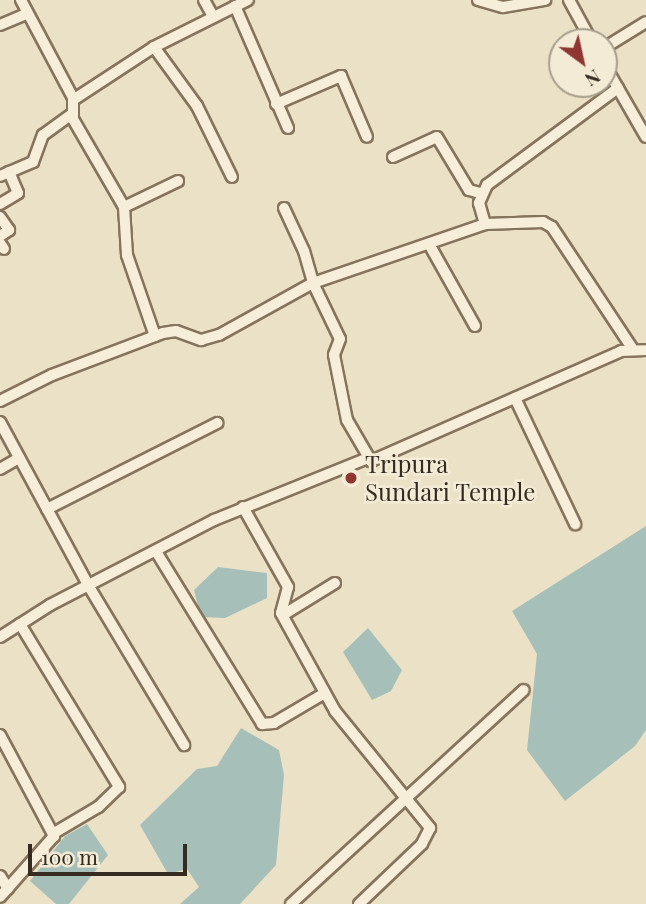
<!DOCTYPE html>
<style>
body{margin:0}
#map{position:relative;width:646px;height:904px;overflow:hidden;background:#ebe1c6;font-family:"Playfair Display",serif}
div>[style]{position:absolute}
.water>*{inset:0;background:#a7bfb9}
.roads{filter:drop-shadow(2px 0 #85745d) drop-shadow(-2px 0 #85745d) drop-shadow(0 2px #85745d) drop-shadow(0 -2px #85745d)}
.minor>*{height:10px;margin:-5px;padding:0 5px;transform-origin:5px;border-radius:5px;background:#f6eed9}
.dots>*{width:19px;height:19px;translate:-50% -50%;box-sizing:border-box;border:4px solid #f3ebd5;border-radius:50%}
span{translate:-50% -50%;white-space:nowrap;text-align:center;line-height:1.15;-webkit-text-stroke:5px #f3ebd5;paint-order:stroke}
.poi-label{font-size:24px;color:#362b20}
.left{translate:0 -50%;text-align:left}
.north{position:absolute;left:548px;top:28px;width:70px;height:70px;box-sizing:border-box;background:#f3ebd5;border:2px solid #a79e8d;border-radius:50%;rotate:147deg;font-size:19px;font-weight:700;line-height:28px;text-align:center;color:#362b20}
.north::after{content:'';display:block;margin:auto;width:24px;height:32px;background:#8f3532;clip-path:polygon(50% 0,100% 100%,50% 72%,0 100%)}
.scale{position:absolute;left:28px;top:844px;width:159px;height:32px;box-sizing:border-box;border:4px solid #362b20;border-top:0;padding-left:9px;font-size:21px;line-height:24px;white-space:nowrap;color:#362b20;-webkit-text-stroke:5px #f3ebd5;paint-order:stroke}
</style>
<div id="map">
<div class="water">
<i style="clip-path:polygon(646px 526px,646px 730px,635px 746px,565px 801px,527px 750px,537px 654px,512px 611px)"></i>
<i style="clip-path:polygon(218px 567px,267px 573px,267px 598px,225px 618px,201px 617px,194px 590px)"></i>
<i style="clip-path:polygon(368px 628px,402px 670px,391px 691px,372px 700px,343px 652px)"></i>
<i style="clip-path:polygon(241px 728px,279px 750px,284px 775px,276px 865px,240px 904px,180px 904px,199px 887px,187px 869px,168px 874px,140px 825px,197px 769px,217px 766px)"></i>
<i style="clip-path:polygon(87px 824px,108px 855px,69px 904px,56px 904px,30px 881px,65px 836px)"></i>
</div>
<div class="roads">
<div class="minor">
<i style="left:21px;top:0;width:111px;rotate:62deg"></i>
<i style="left:204px;top:0;width:18px;rotate:61deg"></i>
<i style="left:478px;top:0;width:26px;rotate:16deg"></i>
<i style="left:503px;top:7px;width:43px;rotate:-9.5deg"></i>
<i style="left:569px;top:0;width:48px;rotate:61.3deg"></i>
<i style="left:235px;top:6px;width:133px;rotate:66.5deg"></i>
<i style="left:0;top:25px;width:30px;rotate:-23deg"></i>
<i style="left:154px;top:47px;width:73px;rotate:53.9deg"></i>
<i style="left:197px;top:106px;width:79px;rotate:63.8deg"></i>
<i style="left:604px;top:48px;width:49px;rotate:-31.8deg"></i>
<i style="left:604px;top:64px;width:84px;rotate:60.1deg"></i>
<i style="left:618px;top:88px;width:163px;rotate:143.5deg"></i>
<i style="left:487px;top:185px;width:20px;rotate:114deg"></i>
<i style="left:479px;top:203px;width:22px;rotate:74deg"></i>
<i style="left:485px;top:224px;width:58px;rotate:-2deg"></i>
<i style="left:543px;top:222px;width:10px;rotate:29deg"></i>
<i style="left:552px;top:227px;width:145px;rotate:56.5deg"></i>
<i style="left:276px;top:104px;width:71px;rotate:-23.3deg"></i>
<i style="left:341px;top:76px;width:66px;rotate:66.9deg"></i>
<i style="left:393px;top:157px;width:48px;rotate:-24.4deg"></i>
<i style="left:437px;top:137px;width:62px;rotate:58.9deg"></i>
<i style="left:469px;top:190px;width:11px;rotate:15deg"></i>
<i style="left:0;top:176px;width:36px;rotate:-23deg"></i>
<i style="left:33px;top:162px;width:29px;rotate:-70deg"></i>
<i style="left:43px;top:135px;width:34px;rotate:-36deg"></i>
<i style="left:0;top:204px;width:21px;rotate:-31deg"></i>
<i style="left:18px;top:193px;width:23px;rotate:-113deg"></i>
<i style="left:124px;top:207px;width:60px;rotate:-25.7deg"></i>
<i style="left:284px;top:208px;width:47px;rotate:65.1deg"></i>
<i style="left:304px;top:251px;width:33px;rotate:74deg"></i>
<i style="left:313px;top:283px;width:182px;rotate:-18.9deg"></i>
<i style="left:0;top:217px;width:16px;rotate:55deg"></i>
<i style="left:9px;top:230px;width:11px;rotate:146deg"></i>
<i style="left:0;top:243px;width:7px;rotate:56deg"></i>
<i style="left:429px;top:244px;width:94px;rotate:60.7deg"></i>
<i style="left:155px;top:336px;width:86px;rotate:-109.1deg"></i>
<i style="left:127px;top:255px;width:48px;rotate:-93.6deg"></i>
<i style="left:124px;top:207px;width:102px;rotate:-120.1deg"></i>
<i style="left:73px;top:119px;width:19px;rotate:-90deg"></i>
<i style="left:73px;top:100px;width:97px;rotate:-33.2deg"></i>
<i style="left:154px;top:47px;width:105px;rotate:-26.6deg"></i>
<i style="left:515px;top:398px;width:140px;rotate:64.5deg"></i>
<i style="left:0;top:401px;width:58px;rotate:-26.6deg"></i>
<i style="left:52px;top:375px;width:119px;rotate:-20.7deg"></i>
<i style="left:163px;top:333px;width:13px;rotate:-9deg"></i>
<i style="left:176px;top:331px;width:27px;rotate:20deg"></i>
<i style="left:201px;top:340px;width:19px;rotate:-16deg"></i>
<i style="left:219px;top:335px;width:107px;rotate:-29deg"></i>
<i style="left:313px;top:283px;width:62px;rotate:64.3deg"></i>
<i style="left:340px;top:339px;width:17px;rotate:111deg"></i>
<i style="left:334px;top:355px;width:66px;rotate:78.7deg"></i>
<i style="left:347px;top:420px;width:48px;rotate:59.7deg"></i>
<i style="left:371px;top:461px;width:273px;rotate:-23.7deg"></i>
<i style="left:621px;top:351px;width:25px;rotate:-2deg"></i>
<i style="left:0;top:422px;width:185px;rotate:61.6deg"></i>
<i style="left:88px;top:585px;width:187px;rotate:59deg"></i>
<i style="left:0;top:469px;width:22px;rotate:-30deg"></i>
<i style="left:243px;top:507px;width:92px;rotate:60.6deg"></i>
<i style="left:288px;top:587px;width:27px;rotate:105deg"></i>
<i style="left:281px;top:613px;width:112px;rotate:61.1deg"></i>
<i style="left:335px;top:711px;width:151px;rotate:50.9deg"></i>
<i style="left:430px;top:828px;width:18px;rotate:117deg"></i>
<i style="left:422px;top:844px;width:87px;rotate:136.4deg"></i>
<i style="left:47px;top:509px;width:191px;rotate:-26.8deg"></i>
<i style="left:157px;top:553px;width:201px;rotate:58.4deg"></i>
<i style="left:262px;top:724px;width:12px;rotate:-5deg"></i>
<i style="left:274px;top:723px;width:59px;rotate:-30.5deg"></i>
<i style="left:283px;top:615px;width:61px;rotate:-31.6deg"></i>
<i style="left:20px;top:624px;width:191px;rotate:58.7deg"></i>
<i style="left:119px;top:787px;width:29px;rotate:136deg"></i>
<i style="left:98px;top:807px;width:51px;rotate:149.4deg"></i>
<i style="left:0;top:637px;width:59px;rotate:-32.6deg"></i>
<i style="left:50px;top:605px;width:185px;rotate:-27.4deg"></i>
<i style="left:214px;top:520px;width:164px;rotate:-21.9deg"></i>
<i style="left:0;top:735px;width:115px;rotate:61.9deg"></i>
<i style="left:54px;top:836px;width:81px;rotate:131.5deg"></i>
<i style="left:0;top:876px;width:15px;rotate:58deg"></i>
<i style="left:291px;top:904px;width:316px;rotate:-42.6deg"></i>
</div>
</div>
<div class="dots">
<i style="left:351px;top:478px;background:#8f3532"></i>
</div>
<div class="poi-label">
<span class="left" style="left:365px;top:478px">Tripura<br>Sundari Temple</span>
</div>
<div class="north">N</div>
<div class="scale">100 m</div>
</div>
